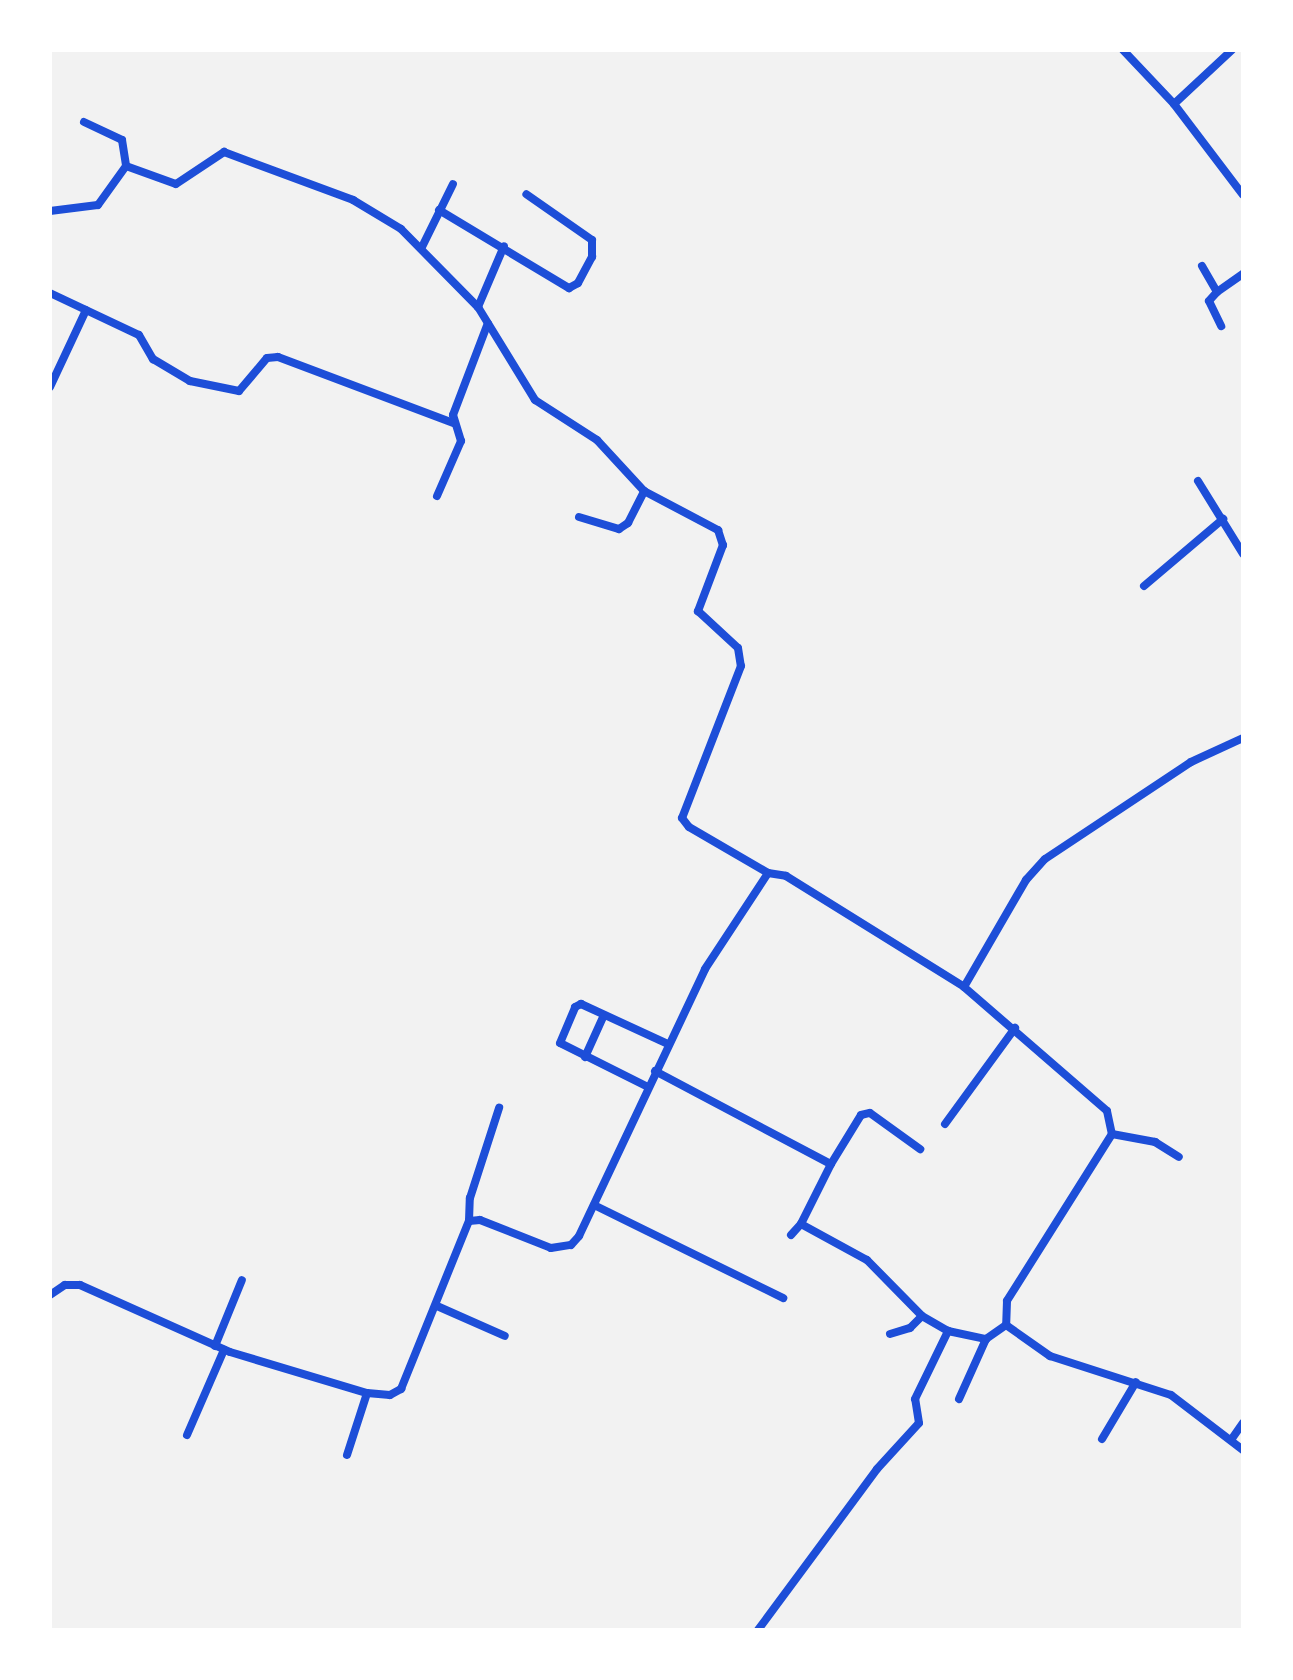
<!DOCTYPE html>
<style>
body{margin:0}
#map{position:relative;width:1293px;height:1680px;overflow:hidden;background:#f2f2f2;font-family:"Noto Serif",serif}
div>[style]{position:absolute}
.minor>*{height:8px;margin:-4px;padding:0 4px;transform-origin:4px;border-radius:4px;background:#1d4ed8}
span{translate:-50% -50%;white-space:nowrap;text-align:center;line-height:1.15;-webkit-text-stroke:6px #fff;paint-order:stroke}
.frame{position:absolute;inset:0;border:52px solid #fff;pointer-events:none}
</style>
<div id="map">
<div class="minor">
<i style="left:1123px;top:50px;width:74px;rotate:46.6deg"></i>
<i style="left:1174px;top:104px;width:114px;rotate:52.8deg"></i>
<i style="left:1174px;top:104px;width:79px;rotate:-43deg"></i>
<i style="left:84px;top:122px;width:42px;rotate:25.3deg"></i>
<i style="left:122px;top:140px;width:26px;rotate:81deg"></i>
<i style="left:439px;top:210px;width:152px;rotate:31deg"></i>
<i style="left:569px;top:288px;width:10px;rotate:-29deg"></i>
<i style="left:578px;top:283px;width:30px;rotate:-62deg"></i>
<i style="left:592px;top:257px;width:17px;rotate:-90deg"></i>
<i style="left:592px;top:240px;width:80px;rotate:-145.1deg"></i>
<i style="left:50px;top:211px;width:48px;rotate:-7.1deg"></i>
<i style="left:98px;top:205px;width:48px;rotate:-54.3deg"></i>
<i style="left:126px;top:166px;width:53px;rotate:19.8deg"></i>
<i style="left:176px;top:184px;width:58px;rotate:-33.7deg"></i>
<i style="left:224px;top:152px;width:138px;rotate:20.4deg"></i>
<i style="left:353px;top:200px;width:56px;rotate:31.1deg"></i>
<i style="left:401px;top:229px;width:110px;rotate:45.4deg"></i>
<i style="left:478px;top:307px;width:109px;rotate:58.5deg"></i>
<i style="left:535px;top:400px;width:74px;rotate:32.8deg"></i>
<i style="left:597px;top:440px;width:69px;rotate:47.3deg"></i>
<i style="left:644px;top:491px;width:84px;rotate:27.8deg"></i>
<i style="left:718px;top:530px;width:16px;rotate:72deg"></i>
<i style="left:723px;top:545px;width:71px;rotate:110.7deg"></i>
<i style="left:698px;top:611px;width:54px;rotate:42.8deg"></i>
<i style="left:738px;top:648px;width:18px;rotate:81deg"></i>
<i style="left:741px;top:666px;width:163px;rotate:111.2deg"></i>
<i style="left:682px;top:818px;width:11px;rotate:52deg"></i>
<i style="left:689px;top:827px;width:91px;rotate:30.2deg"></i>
<i style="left:768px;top:873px;width:18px;rotate:9deg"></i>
<i style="left:786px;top:876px;width:210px;rotate:31.9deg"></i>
<i style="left:964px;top:987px;width:189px;rotate:40.9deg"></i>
<i style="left:1107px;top:1111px;width:24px;rotate:78deg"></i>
<i style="left:1112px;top:1134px;width:197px;rotate:122.2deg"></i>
<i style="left:1007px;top:1301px;width:24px;rotate:92deg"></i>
<i style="left:1006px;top:1325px;width:54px;rotate:35.2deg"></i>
<i style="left:1050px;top:1356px;width:127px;rotate:17.9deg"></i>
<i style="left:1171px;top:1395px;width:91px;rotate:37.4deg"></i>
<i style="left:422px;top:247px;width:70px;rotate:-63.8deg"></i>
<i style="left:1202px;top:266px;width:30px;rotate:60deg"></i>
<i style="left:1217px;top:292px;width:32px;rotate:-35deg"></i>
<i style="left:1217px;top:292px;width:12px;rotate:132deg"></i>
<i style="left:1209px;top:301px;width:28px;rotate:64deg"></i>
<i style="left:50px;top:293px;width:98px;rotate:25.3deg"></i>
<i style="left:139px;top:335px;width:28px;rotate:60deg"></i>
<i style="left:153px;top:359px;width:43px;rotate:30.7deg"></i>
<i style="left:190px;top:381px;width:50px;rotate:11.5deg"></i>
<i style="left:239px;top:391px;width:43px;rotate:-49.7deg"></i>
<i style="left:267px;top:358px;width:11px;rotate:-5deg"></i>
<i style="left:278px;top:357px;width:188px;rotate:20.6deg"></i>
<i style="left:478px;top:307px;width:66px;rotate:-66.9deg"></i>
<i style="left:50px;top:387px;width:85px;rotate:-64.9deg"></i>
<i style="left:1198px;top:481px;width:86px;rotate:58.3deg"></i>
<i style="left:437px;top:496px;width:60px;rotate:-66.4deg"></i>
<i style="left:461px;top:441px;width:27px;rotate:-107deg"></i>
<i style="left:453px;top:415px;width:98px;rotate:-69.2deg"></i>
<i style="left:579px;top:517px;width:42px;rotate:16.7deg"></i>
<i style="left:619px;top:529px;width:11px;rotate:-34deg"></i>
<i style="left:628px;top:523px;width:36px;rotate:-63deg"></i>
<i style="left:1144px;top:586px;width:104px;rotate:-40.3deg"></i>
<i style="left:964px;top:987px;width:124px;rotate:-59.9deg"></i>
<i style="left:1026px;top:880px;width:28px;rotate:-48deg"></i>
<i style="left:1045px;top:859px;width:175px;rotate:-33.6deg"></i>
<i style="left:1191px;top:762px;width:57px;rotate:-24.8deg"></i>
<i style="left:585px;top:1057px;width:46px;rotate:-65.7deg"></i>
<i style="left:655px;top:1071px;width:199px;rotate:27.9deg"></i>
<i style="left:831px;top:1164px;width:67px;rotate:116.6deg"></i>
<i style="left:801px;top:1224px;width:75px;rotate:28.6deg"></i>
<i style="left:867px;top:1260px;width:78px;rotate:45.5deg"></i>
<i style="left:922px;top:1316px;width:30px;rotate:30deg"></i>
<i style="left:948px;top:1331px;width:39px;rotate:12deg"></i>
<i style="left:986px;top:1339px;width:24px;rotate:-35deg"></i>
<i style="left:648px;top:1087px;width:98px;rotate:-153.4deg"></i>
<i style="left:560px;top:1043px;width:39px;rotate:-67deg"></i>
<i style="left:575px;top:1007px;width:7px;rotate:-27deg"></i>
<i style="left:581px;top:1004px;width:96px;rotate:24.7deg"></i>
<i style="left:945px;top:1124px;width:119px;rotate:-53.9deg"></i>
<i style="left:1112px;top:1134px;width:44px;rotate:10.5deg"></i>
<i style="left:1155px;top:1142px;width:28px;rotate:32deg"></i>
<i style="left:831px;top:1164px;width:57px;rotate:-58.5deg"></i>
<i style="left:861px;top:1115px;width:9px;rotate:-13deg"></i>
<i style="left:870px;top:1113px;width:62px;rotate:35.8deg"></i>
<i style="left:594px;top:1205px;width:211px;rotate:26.2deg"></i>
<i style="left:469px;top:1221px;width:23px;rotate:-88deg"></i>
<i style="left:470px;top:1198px;width:95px;rotate:-72.1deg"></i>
<i style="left:791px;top:1235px;width:15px;rotate:-48deg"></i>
<i style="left:50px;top:1295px;width:18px;rotate:-34deg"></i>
<i style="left:65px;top:1285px;width:15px"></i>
<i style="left:80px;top:1285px;width:164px;rotate:24.1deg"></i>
<i style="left:230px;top:1352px;width:143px;rotate:16.7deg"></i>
<i style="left:367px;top:1393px;width:23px;rotate:5deg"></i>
<i style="left:390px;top:1395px;width:13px;rotate:-29deg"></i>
<i style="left:401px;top:1389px;width:181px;rotate:-68deg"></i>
<i style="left:469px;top:1221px;width:11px;rotate:-5deg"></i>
<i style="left:480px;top:1220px;width:76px;rotate:21.5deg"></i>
<i style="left:551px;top:1248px;width:20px;rotate:-9deg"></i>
<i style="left:571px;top:1245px;width:12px;rotate:-48deg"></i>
<i style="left:579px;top:1236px;width:295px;rotate:-64.7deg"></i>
<i style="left:705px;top:969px;width:115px;rotate:-56.7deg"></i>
<i style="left:437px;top:1306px;width:74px;rotate:23.8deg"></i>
<i style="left:890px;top:1334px;width:21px;rotate:-17deg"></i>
<i style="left:910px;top:1328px;width:17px;rotate:-45deg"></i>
<i style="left:215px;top:1346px;width:71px;rotate:-67.8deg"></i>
<i style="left:959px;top:1399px;width:66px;rotate:-65.8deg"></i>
<i style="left:187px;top:1435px;width:93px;rotate:-66.5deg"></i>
<i style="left:1102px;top:1439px;width:66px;rotate:-59.2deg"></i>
<i style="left:1231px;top:1440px;width:21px;rotate:-55deg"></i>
<i style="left:347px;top:1455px;width:65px;rotate:-72.1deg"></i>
<i style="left:758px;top:1630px;width:200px;rotate:-53.5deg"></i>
<i style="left:877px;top:1469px;width:62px;rotate:-47.6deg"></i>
<i style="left:919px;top:1423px;width:24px;rotate:-99deg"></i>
<i style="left:915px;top:1399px;width:76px;rotate:-64.1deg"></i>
</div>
<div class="frame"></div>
</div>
